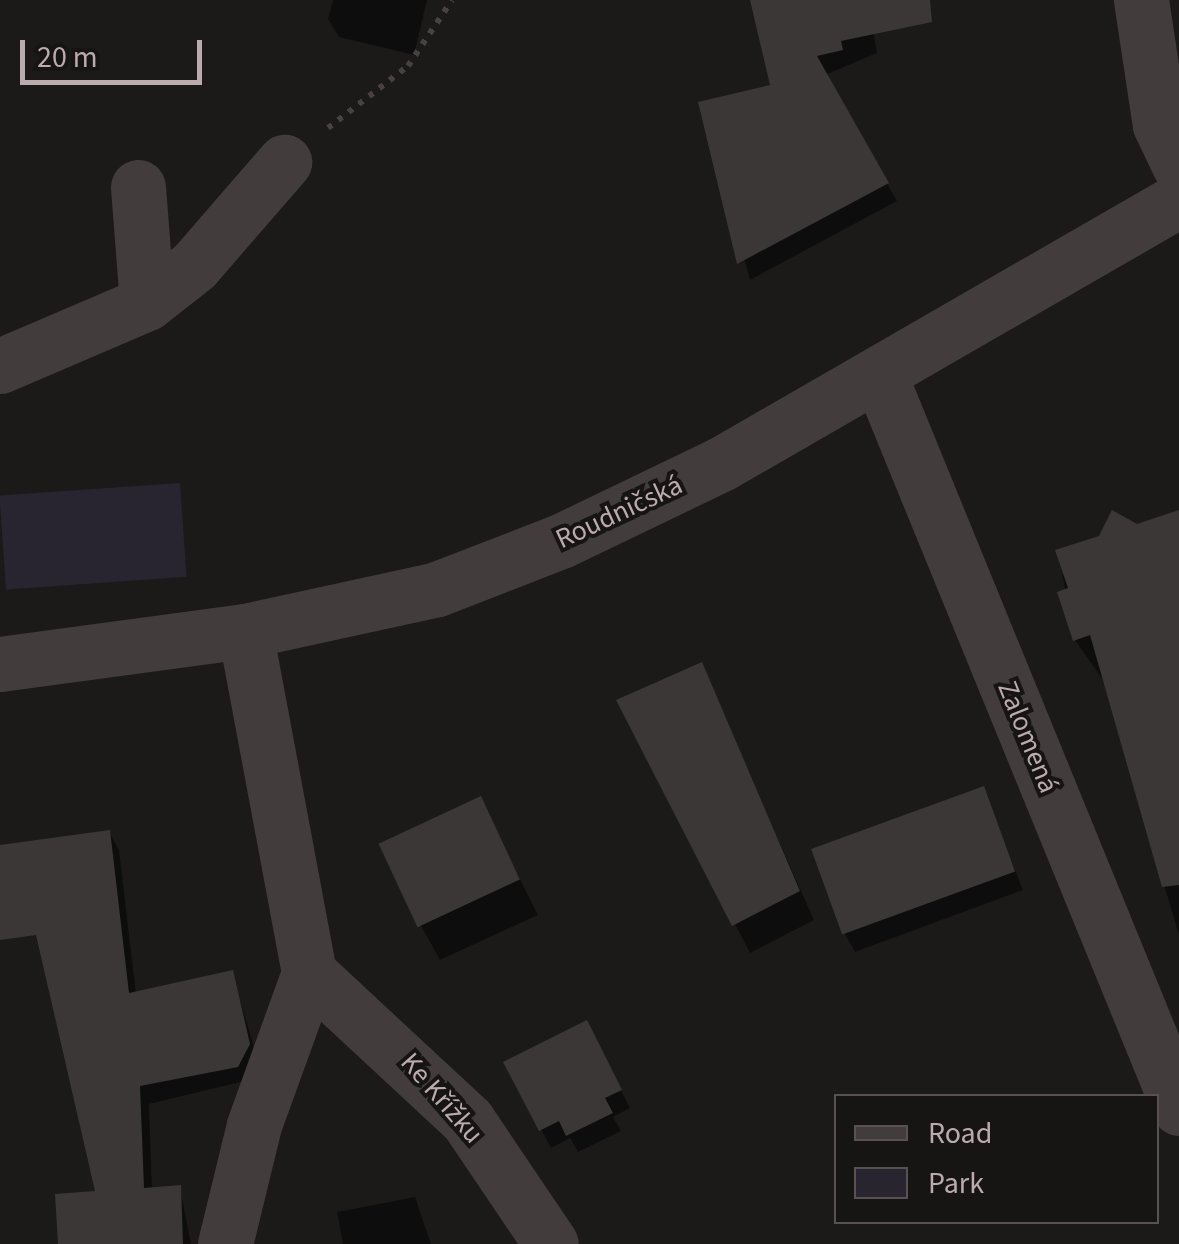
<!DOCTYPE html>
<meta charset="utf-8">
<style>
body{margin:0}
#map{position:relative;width:1179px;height:1244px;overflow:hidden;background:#1c1a19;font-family:"Source Sans 3",sans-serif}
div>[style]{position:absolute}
.green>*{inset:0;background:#282530;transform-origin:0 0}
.shadow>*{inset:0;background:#0007}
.building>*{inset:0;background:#3b3736;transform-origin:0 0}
.path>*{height:6px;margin-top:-3px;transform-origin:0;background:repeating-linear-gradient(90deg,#484041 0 5px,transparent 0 13px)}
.minor>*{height:55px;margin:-27.5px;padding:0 27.5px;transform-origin:27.5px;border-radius:27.5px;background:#433c3c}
span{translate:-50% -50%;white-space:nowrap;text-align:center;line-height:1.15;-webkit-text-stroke:8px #171514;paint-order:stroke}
.street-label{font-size:28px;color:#bcabad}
.legend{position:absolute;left:834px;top:1094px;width:325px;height:130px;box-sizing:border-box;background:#171514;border:2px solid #595151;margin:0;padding:12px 18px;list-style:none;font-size:30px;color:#bcabad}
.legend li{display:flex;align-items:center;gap:20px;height:50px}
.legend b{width:50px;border:2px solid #595151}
.scale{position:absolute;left:20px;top:40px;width:182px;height:45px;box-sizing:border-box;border:5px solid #bcabad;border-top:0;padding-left:12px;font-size:30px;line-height:35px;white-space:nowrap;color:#bcabad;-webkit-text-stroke:8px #171514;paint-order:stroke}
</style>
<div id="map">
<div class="green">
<i style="left:180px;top:483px;width:94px;height:181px;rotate:86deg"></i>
</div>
<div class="shadow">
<i style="clip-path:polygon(333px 0,427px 0,414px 55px,339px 37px,328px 19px)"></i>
<i style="clip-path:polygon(752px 0,868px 0,877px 53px,825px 75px,897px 201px,750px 280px,701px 104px,773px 87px)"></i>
<i style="clip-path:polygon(1179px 511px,1179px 935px,1103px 680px,1075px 640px,1058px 552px)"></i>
<i style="clip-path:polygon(701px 666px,814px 920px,750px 953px,619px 701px)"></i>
<i style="clip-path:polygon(983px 790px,1023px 890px,855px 952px,845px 934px)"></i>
<i style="clip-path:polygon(480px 800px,538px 915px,440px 960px,420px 924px)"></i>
<i style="clip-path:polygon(109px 832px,119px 850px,136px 994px,232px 973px,259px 1064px,253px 1079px,149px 1104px,152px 1190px,180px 1188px,191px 1244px,61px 1244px,98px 1193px)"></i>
<i style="clip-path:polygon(596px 1041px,630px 1108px,613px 1117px,621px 1131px,578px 1152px,570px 1138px,551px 1148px,507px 1064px)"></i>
<i style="clip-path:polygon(415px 1197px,431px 1244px,343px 1244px,337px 1212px)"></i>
</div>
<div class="building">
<i style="clip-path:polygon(750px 0,930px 0,932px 22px,841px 41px,843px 50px,817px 56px,889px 183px,737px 264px,698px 102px,770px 85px)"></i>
<i style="clip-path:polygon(1112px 510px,1137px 524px,1179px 510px,1179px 885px,1162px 887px,1090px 635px,1073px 641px,1057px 592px,1068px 588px,1055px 550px,1099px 536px)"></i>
<i style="clip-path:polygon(702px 662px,800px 891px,732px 926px,616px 700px)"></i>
<i style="left:984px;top:786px;width:91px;height:184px;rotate:70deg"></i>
<i style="left:481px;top:796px;width:92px;height:113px;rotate:65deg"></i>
<i style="clip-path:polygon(110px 830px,129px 993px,233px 970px,250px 1044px,238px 1067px,140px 1086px,144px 1188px,181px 1185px,183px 1244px,58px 1244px,55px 1194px,95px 1191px,36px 935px,0 940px,0 845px)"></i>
<i style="clip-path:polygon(587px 1020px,622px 1090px,605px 1098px,613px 1113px,566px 1136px,559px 1121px,539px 1131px,503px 1062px)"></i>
</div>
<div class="path">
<i style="left:328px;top:128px;width:101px;rotate:-37.8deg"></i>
<i style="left:408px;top:66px;width:79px;rotate:-56.3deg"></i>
</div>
<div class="minor">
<i style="left:1141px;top:0;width:126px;rotate:81.4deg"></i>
<i style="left:1160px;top:125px;width:44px;rotate:64.6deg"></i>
<i style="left:138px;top:187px;width:116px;rotate:85.6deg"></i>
<i style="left:0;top:366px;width:160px;rotate:-23.2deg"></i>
<i style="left:147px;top:303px;width:60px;rotate:-38.2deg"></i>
<i style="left:194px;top:266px;width:138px;rotate:-49.1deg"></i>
<i style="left:879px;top:374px;width:793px;rotate:67.77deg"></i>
<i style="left:245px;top:631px;width:348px;rotate:79.4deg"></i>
<i style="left:309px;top:973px;width:217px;rotate:42.9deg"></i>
<i style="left:468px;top:1121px;width:148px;rotate:56deg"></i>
<i style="left:0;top:664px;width:247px;rotate:-7.7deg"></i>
<i style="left:245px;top:631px;width:197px;rotate:-12.3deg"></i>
<i style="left:437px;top:589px;width:133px;rotate:-21.2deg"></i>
<i style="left:561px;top:541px;width:178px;rotate:-25.7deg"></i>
<i style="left:721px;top:464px;width:529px;rotate:-29.96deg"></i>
<i style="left:225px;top:1244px;width:122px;rotate:-76.3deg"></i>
<i style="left:254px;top:1125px;width:162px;rotate:-70.1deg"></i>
</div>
<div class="street-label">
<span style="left:619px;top:512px;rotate:-25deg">Roudničská</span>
<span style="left:1028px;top:737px;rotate:68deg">Zalomená</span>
<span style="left:442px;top:1098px;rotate:49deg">Ke Křížku</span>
</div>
<ul class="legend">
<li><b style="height:12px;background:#433c3c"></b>Road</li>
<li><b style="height:28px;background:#282530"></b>Park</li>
</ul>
<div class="scale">20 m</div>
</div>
